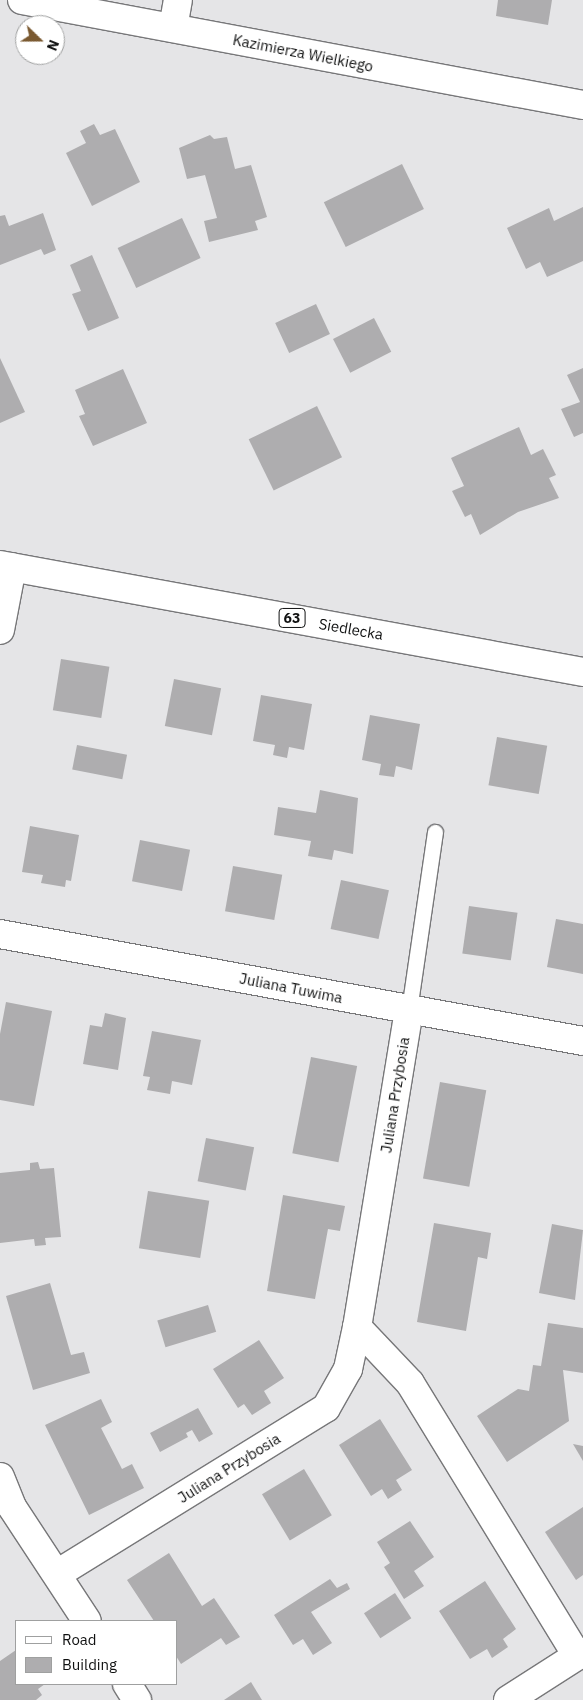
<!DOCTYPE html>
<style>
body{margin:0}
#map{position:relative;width:583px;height:1700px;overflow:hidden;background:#e5e5e7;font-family:"IBM Plex Sans",sans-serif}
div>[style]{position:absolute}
.building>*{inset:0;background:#aeadaf;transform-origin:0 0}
.roads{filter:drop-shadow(1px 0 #777779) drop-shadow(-1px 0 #777779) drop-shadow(0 1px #777779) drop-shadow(0 -1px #777779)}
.lane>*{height:15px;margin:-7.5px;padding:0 7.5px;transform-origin:7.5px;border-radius:7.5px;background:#fff}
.street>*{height:28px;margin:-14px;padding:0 14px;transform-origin:14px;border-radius:14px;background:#fff}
.primary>*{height:28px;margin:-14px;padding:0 14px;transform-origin:14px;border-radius:14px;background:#fff}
span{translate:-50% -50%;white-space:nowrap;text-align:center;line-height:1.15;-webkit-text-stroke:4px #fff;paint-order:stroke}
.shield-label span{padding:1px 4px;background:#fff;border:1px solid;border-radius:4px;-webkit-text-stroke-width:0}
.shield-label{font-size:14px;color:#101111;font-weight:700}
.street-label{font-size:15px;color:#101111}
.legend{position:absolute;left:15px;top:1620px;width:162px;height:65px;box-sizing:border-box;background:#fff;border:1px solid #9fa0a0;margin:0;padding:6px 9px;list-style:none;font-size:15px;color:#101111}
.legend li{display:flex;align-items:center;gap:10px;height:25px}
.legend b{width:25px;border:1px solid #9fa0a0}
.north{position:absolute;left:15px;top:15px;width:50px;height:50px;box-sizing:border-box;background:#fff;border:1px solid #9fa0a0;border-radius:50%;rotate:112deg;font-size:14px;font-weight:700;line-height:20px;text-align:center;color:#101111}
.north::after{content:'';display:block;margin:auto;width:18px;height:22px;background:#7a5930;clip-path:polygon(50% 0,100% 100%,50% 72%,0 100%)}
</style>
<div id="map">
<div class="building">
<i style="clip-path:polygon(498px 0,552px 0,548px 25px,496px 16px)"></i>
<i style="clip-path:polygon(94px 124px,100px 135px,115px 129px,140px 182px,92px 206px,66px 153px,86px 143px,80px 131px)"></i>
<i style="clip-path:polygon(210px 135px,214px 139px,227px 137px,235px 169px,251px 165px,267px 217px,255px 221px,258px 230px,209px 242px,204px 221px,217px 218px,205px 175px,187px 179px,179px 148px)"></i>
<i style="left:402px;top:164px;width:50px;height:87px;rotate:64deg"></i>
<i style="clip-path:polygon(583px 207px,583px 261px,547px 277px,540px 262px,526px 269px,507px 228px,549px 208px,554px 221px)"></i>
<i style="clip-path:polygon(43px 213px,56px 250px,44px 255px,41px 249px,0 265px,0 216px,5px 215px,9px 226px)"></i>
<i style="left:182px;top:218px;width:44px;height:71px;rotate:65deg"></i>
<i style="clip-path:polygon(92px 255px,119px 318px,88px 331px,72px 294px,81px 291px,70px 265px)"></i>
<i style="left:316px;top:304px;width:33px;height:45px;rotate:65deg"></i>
<i style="left:374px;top:318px;width:38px;height:46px;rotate:63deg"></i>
<i style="clip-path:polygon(0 358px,25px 412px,0 423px)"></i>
<i style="clip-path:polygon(583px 368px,583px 433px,574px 437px,561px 409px,580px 402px,567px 375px)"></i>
<i style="clip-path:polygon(123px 369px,147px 423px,93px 446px,79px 416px,85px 414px,75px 390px)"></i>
<i style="left:317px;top:406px;width:57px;height:76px;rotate:64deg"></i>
<i style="clip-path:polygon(519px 427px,531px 455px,543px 449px,556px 475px,549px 478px,559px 498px,518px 512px,480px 535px,471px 514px,465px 517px,452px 491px,464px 486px,451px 458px)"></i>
<i style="left:61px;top:659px;width:49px;height:52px;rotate:9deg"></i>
<i style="left:174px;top:679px;width:48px;height:48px;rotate:11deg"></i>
<i style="clip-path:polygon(261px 695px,312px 704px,304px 750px,289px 747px,287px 758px,273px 755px,275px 745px,253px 741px)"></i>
<i style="clip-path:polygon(370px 715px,420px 724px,412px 770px,396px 766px,394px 777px,379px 775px,381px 764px,362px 760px)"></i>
<i style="left:497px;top:737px;width:51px;height:49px;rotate:10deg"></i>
<i style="left:77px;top:745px;width:51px;height:25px;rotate:11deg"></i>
<i style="clip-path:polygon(320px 790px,358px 798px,353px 854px,334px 850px,332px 860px,308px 856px,311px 841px,274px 835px,278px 807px,316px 813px)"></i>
<i style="clip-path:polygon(30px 826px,79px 835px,71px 881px,66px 880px,65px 887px,41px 883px,43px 875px,22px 872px)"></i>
<i style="left:140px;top:840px;width:51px;height:42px;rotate:11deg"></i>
<i style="left:233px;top:866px;width:50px;height:46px;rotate:10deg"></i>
<i style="left:341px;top:880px;width:49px;height:50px;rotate:12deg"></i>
<i style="left:469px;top:906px;width:49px;height:48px;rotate:8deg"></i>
<i style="clip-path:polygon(556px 919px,583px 924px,583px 974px,547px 967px)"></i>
<i style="clip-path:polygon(6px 1002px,52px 1011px,34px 1106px,0 1100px,0 1034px)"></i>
<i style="clip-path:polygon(105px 1013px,126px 1018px,118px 1070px,83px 1064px,90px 1025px,102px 1027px)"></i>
<i style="clip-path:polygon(152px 1031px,201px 1040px,192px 1085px,172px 1081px,170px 1094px,147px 1090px,150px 1077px,143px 1076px)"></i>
<i style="left:311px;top:1057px;width:47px;height:98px;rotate:11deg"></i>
<i style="left:440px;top:1082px;width:47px;height:98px;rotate:10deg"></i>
<i style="left:206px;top:1138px;width:49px;height:44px;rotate:11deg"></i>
<i style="clip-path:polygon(38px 1162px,40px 1169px,54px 1168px,61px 1237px,45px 1238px,46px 1245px,35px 1246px,34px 1239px,0 1243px,0 1173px,30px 1170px,30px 1163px)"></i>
<i style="left:148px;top:1191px;width:62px;height:58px;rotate:9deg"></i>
<i style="clip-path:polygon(283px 1195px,345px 1206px,340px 1231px,328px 1229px,315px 1299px,267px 1291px)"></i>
<i style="clip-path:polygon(434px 1223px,491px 1233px,487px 1259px,478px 1257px,466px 1331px,417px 1322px)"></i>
<i style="clip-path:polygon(552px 1224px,583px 1230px,575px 1300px,539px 1293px)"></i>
<i style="clip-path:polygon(50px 1283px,71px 1355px,84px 1352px,90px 1373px,33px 1390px,6px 1296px)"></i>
<i style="left:208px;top:1305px;width:28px;height:53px;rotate:73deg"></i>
<i style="clip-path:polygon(548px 1323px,583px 1328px,583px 1373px,563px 1370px,569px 1421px,507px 1462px,477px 1416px,518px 1389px,529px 1391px,533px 1365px,541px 1366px)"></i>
<i style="clip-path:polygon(259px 1340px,284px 1378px,264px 1391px,271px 1403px,252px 1415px,244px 1404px,238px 1408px,213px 1369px)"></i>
<i style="clip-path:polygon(101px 1399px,112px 1422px,101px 1428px,122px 1469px,132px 1464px,144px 1488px,89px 1515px,45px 1425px)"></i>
<i style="clip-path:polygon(198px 1408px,213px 1434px,199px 1442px,192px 1430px,186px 1433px,188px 1437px,160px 1452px,150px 1433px)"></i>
<i style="clip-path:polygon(380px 1419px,412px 1470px,396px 1480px,402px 1490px,388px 1499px,382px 1489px,371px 1496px,339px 1445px)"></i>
<i style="clip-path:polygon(573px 1444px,583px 1446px,583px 1461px)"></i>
<i style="left:304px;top:1469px;width:54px;height:49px;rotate:59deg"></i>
<i style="clip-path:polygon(583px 1507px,583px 1575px,576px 1580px,545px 1532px)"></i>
<i style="clip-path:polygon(410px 1521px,434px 1557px,414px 1571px,424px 1586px,404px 1599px,384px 1567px,390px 1563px,377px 1542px)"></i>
<i style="clip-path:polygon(169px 1553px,202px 1606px,214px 1598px,240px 1637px,226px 1645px,221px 1638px,181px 1664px,176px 1656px,176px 1621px,154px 1621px,127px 1580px)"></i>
<i style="clip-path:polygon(330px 1579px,337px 1588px,347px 1583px,350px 1589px,311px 1612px,332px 1643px,313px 1655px,303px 1639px,293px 1645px,274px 1615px)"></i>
<i style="clip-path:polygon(485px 1581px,516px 1629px,503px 1639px,508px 1647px,492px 1658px,487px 1649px,470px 1659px,439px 1611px)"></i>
<i style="left:395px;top:1593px;width:30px;height:37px;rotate:57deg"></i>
<i style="clip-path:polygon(16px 1650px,16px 1684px,45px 1684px,38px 1689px,42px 1695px,36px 1700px,0 1700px,0 1661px)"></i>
<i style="clip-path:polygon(251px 1682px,262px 1700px,224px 1700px)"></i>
</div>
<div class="roads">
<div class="lane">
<i style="left:409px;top:1010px;width:180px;rotate:-81.7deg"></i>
</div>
<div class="street">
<i style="left:22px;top:0;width:571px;rotate:10.6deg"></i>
<i style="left:173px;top:28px;width:28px;rotate:-80deg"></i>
<i style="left:0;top:630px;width:64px;rotate:-79.2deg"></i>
<i style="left:0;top:934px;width:593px;rotate:10.4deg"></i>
<i style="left:409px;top:1010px;width:321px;rotate:99.3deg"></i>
<i style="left:357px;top:1327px;width:77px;rotate:46.6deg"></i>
<i style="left:410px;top:1383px;width:320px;rotate:58.5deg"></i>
<i style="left:0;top:1477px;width:32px;rotate:68deg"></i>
<i style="left:12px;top:1507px;width:136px;rotate:56.7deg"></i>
<i style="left:57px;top:1574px;width:316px;rotate:-31.7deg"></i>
<i style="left:326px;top:1408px;width:45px;rotate:-60.6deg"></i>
<i style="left:348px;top:1369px;width:43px;rotate:-77.9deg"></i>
<i style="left:127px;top:1684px;width:19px;rotate:58deg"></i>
<i style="left:508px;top:1700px;width:89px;rotate:-32.6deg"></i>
</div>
<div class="primary">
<i style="left:0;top:565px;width:593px;rotate:10.4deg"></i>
</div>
</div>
<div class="shield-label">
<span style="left:292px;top:618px">63</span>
</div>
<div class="street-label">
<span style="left:303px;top:53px;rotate:11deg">Kazimierza Wielkiego</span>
<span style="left:351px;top:629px;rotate:10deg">Siedlecka</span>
<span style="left:291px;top:988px;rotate:11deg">Juliana Tuwima</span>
<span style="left:395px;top:1095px;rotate:-81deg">Juliana Przybosia</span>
<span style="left:229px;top:1468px;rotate:-32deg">Juliana Przybosia</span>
</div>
<ul class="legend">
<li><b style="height:6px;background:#fff"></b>Road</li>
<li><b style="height:14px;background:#aeadaf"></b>Building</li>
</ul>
<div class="north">N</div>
</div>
